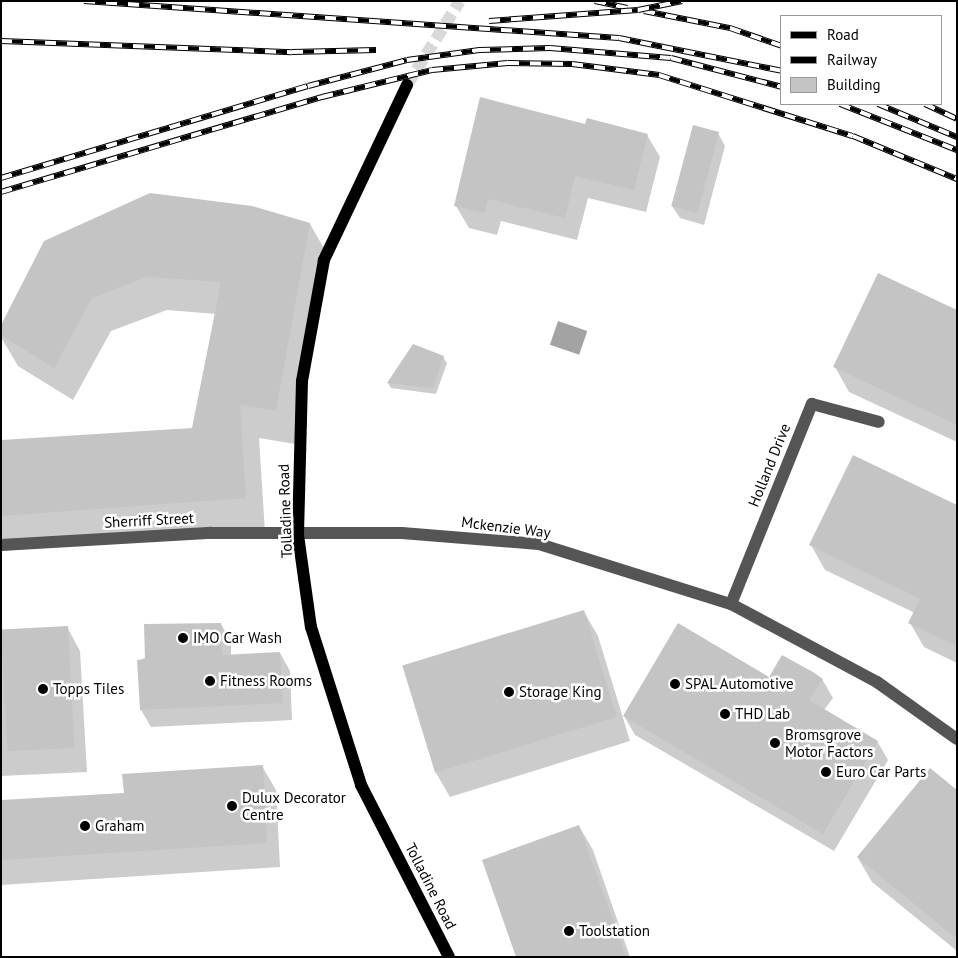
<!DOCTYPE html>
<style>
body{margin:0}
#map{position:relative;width:958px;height:958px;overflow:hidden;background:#fff;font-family:"PT Sans",sans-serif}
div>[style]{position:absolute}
.water>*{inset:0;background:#a3a3a3;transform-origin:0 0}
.shadow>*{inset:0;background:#0003}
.building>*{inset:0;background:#c4c4c4;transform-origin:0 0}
.major-tunnel>*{height:12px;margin-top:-6px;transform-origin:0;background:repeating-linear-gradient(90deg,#d9d9d9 0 12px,transparent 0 18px)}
.minor>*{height:12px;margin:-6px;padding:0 6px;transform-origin:6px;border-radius:6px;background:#555}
.major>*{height:12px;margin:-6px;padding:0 6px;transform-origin:6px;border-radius:6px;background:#000}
.rail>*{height:5.5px;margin-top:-2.75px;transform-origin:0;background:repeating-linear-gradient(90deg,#fff 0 11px,#000 0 22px);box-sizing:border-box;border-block:1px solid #000}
.dots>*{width:14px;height:14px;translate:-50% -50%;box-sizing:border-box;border:2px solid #fff;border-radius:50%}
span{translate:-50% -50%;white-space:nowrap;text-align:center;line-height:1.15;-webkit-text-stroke:5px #fff;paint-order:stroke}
.street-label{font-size:15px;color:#000}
.poi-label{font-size:15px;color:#000}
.left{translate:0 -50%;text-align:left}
.frame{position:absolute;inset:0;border:2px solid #000;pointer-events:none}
.legend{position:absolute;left:780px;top:15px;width:162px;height:90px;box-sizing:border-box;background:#fff;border:1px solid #999;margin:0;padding:6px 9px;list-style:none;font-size:15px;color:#000}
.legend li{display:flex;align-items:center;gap:10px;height:25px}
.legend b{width:25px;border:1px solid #999}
</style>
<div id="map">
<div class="water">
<i style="left:558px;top:321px;width:31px;height:25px;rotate:19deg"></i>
</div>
<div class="shadow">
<i style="clip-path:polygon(586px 126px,647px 135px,660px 157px,646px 212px,588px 198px,577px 240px,501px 221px,497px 235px,469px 228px,456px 206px)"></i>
<i style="clip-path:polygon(718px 133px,725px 146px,704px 225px,680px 218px,672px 206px)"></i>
<i style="clip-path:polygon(310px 224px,329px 257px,295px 444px,259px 438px,265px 532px,1px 551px,1px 441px,193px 429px,216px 314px,167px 310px,111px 331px,73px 400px,18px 366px,1px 337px,1px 328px,45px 242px)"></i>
<i style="clip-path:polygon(957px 311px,957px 442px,849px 392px,835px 367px)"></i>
<i style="clip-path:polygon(443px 357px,447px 363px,436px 394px,391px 388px,388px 383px)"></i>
<i style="clip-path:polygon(957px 506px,957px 663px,924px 647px,910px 623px,915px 613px,825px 570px,811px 545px)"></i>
<i style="clip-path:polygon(584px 612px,598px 636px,630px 741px,450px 797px,436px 773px,404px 667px)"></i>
<i style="clip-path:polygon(221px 624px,231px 641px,231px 656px,280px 653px,290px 671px,292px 720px,151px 727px,141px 710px,138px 661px)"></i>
<i style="clip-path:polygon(67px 627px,80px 651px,87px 772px,1px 776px,1px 631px)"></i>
<i style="clip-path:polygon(822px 679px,833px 698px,824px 710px,877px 741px,888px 760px,834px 851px,635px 735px,624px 716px)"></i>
<i style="clip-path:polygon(262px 766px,276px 790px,280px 867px,1px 885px,1px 802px,125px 794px)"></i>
<i style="clip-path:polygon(957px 791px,957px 951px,872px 882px,858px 858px)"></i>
<i style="clip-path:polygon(579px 826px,593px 850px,630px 957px,517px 957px)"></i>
</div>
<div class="building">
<i style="clip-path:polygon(480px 97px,585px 124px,587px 118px,648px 134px,634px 190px,575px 176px,565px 218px,488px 199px,485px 213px,454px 206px)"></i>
<i style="left:693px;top:125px;width:27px;height:84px;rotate:15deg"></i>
<i style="clip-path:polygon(150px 193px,252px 206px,310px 223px,276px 411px,240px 405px,246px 498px,1px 516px,1px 440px,192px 428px,221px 282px,147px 277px,92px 298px,54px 368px,1px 335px,1px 325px,44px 241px)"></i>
<i style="clip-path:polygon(878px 273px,957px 310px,957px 425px,833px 367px)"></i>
<i style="clip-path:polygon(413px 344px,444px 356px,433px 388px,387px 383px)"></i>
<i style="clip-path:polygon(853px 455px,957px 505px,957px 646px,908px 623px,920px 599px,809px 545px)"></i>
<i style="left:584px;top:610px;width:112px;height:190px;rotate:73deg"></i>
<i style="clip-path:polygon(221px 623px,222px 655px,280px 652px,283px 703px,140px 710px,137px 660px,145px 659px,144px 624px)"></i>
<i style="clip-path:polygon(678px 623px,769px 677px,782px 655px,813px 672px,823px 679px,809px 700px,878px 741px,823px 834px,623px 716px)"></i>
<i style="left:68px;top:626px;width:122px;height:67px;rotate:87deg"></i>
<i style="clip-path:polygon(263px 765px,267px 843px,1px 860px,1px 800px,124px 793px,122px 774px)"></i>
<i style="clip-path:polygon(930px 768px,957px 790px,957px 939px,857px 857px)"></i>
<i style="clip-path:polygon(579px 825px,626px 957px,516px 957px,482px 860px)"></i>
</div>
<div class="major-tunnel">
<i style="left:407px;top:85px;width:99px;rotate:-57.8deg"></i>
</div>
<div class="minor">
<i style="left:1px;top:545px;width:211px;rotate:-3.3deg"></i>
<i style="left:212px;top:533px;width:190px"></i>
<i style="left:402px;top:533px;width:137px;rotate:4.6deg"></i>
<i style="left:539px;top:544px;width:201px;rotate:17.4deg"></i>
<i style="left:731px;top:604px;width:166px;rotate:28.1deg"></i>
<i style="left:877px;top:682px;width:98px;rotate:35.5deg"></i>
<i style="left:731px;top:604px;width:216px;rotate:-68deg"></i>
<i style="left:812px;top:404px;width:69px;rotate:15deg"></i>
</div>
<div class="major">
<i style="left:407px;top:85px;width:194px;rotate:115.4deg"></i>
<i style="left:324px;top:260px;width:123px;rotate:100.3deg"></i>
<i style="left:302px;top:381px;width:154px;rotate:91.5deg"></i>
<i style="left:298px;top:535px;width:93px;rotate:82deg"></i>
<i style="left:311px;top:627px;width:166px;rotate:72.4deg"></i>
<i style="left:361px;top:785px;width:193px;rotate:62.9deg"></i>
</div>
<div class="rail">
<i style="left:84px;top:1px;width:536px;rotate:3.96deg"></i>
<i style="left:619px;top:38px;width:166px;rotate:11.4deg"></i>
<i style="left:595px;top:1px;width:33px;rotate:12deg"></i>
<i style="left:644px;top:11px;width:88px;rotate:11.2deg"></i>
<i style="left:730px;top:28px;width:55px;rotate:19.1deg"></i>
<i style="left:489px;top:21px;width:149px;rotate:-4.2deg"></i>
<i style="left:638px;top:10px;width:45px;rotate:-11.6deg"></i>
<i style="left:1px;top:41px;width:291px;rotate:2.2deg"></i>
<i style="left:292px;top:52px;width:84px;rotate:-1.4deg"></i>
<i style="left:840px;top:104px;width:126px;rotate:21.5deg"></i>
<i style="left:878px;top:104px;width:86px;rotate:22.7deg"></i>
<i style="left:925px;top:104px;width:35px;rotate:25deg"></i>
<i style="left:1px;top:178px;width:320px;rotate:-16.7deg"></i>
<i style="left:308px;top:86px;width:102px;rotate:-14.7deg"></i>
<i style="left:407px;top:60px;width:73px;rotate:-7.9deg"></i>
<i style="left:479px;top:50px;width:71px;rotate:-1.6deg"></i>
<i style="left:550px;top:48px;width:121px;rotate:4.7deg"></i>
<i style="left:671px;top:58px;width:115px;rotate:14.6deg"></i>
<i style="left:1px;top:192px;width:335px;rotate:-16.5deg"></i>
<i style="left:322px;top:97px;width:113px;rotate:-13.8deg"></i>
<i style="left:432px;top:70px;width:76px;rotate:-5.3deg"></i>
<i style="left:508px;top:63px;width:64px;rotate:0.9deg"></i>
<i style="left:572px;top:64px;width:88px;rotate:7.2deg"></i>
<i style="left:659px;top:75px;width:203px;rotate:17.5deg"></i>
<i style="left:853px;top:136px;width:113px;rotate:22.5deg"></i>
</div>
<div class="dots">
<i style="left:183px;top:638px;background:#000"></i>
<i style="left:210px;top:681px;background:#000"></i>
<i style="left:675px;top:684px;background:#000"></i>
<i style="left:43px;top:689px;background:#000"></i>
<i style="left:509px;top:692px;background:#000"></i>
<i style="left:725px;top:714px;background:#000"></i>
<i style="left:775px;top:743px;background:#000"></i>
<i style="left:826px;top:772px;background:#000"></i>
<i style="left:232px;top:806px;background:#000"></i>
<i style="left:85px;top:826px;background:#000"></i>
<i style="left:569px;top:931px;background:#000"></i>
</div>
<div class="street-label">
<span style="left:769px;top:465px;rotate:-68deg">Holland Drive</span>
<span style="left:285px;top:511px;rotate:-92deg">Tolladine Road</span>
<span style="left:149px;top:520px;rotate:-3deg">Sherriff Street</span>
<span style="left:506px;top:527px;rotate:7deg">Mckenzie Way</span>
<span style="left:431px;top:886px;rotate:63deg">Tolladine Road</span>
</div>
<div class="poi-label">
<span class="left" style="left:193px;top:638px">IMO Car Wash</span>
<span class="left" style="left:220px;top:681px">Fitness Rooms</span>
<span class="left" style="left:685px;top:684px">SPAL Automotive</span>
<span class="left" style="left:53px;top:689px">Topps Tiles</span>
<span class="left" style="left:519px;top:692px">Storage King</span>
<span class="left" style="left:735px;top:714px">THD Lab</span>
<span class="left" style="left:785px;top:743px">Bromsgrove<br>Motor Factors</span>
<span class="left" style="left:836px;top:772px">Euro Car Parts</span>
<span class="left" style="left:242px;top:806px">Dulux Decorator<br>Centre</span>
<span class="left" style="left:95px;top:826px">Graham</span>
<span class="left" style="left:579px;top:931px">Toolstation</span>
</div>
<div class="frame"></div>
<ul class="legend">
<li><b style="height:6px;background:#000"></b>Road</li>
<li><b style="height:6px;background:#000"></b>Railway</li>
<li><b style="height:14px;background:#c4c4c4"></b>Building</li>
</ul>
</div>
